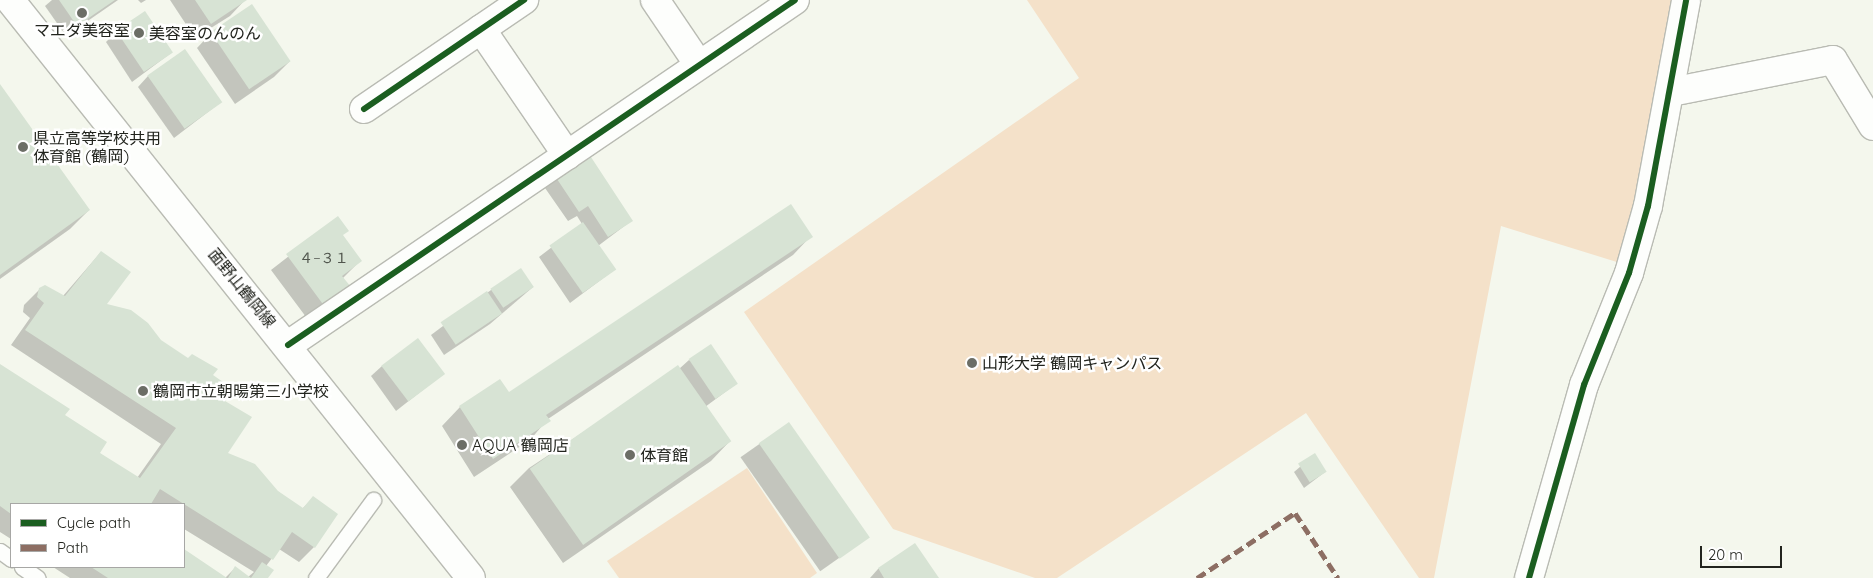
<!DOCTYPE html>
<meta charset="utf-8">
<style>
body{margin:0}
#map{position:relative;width:1873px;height:578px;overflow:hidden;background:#f4f7ed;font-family:Quicksand,"Noto Sans JP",sans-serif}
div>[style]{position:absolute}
.green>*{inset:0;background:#f4e1c9}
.shadow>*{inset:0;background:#0003;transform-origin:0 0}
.building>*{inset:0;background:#d7e3d4;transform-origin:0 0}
.roads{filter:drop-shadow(1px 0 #b9bbb3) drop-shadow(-1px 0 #b9bbb3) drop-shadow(0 1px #b9bbb3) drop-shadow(0 -1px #b9bbb3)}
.service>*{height:15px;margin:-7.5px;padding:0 7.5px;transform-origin:7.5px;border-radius:7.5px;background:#fdfefc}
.minor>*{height:28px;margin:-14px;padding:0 14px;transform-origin:14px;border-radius:14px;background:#fdfefc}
.tertiary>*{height:28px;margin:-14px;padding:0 14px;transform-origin:14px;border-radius:14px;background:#fdfefc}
.secondary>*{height:28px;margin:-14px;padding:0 14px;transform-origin:14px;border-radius:14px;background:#fdfefc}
.quiet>*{height:5px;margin-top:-2.5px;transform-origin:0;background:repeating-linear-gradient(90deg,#8d6e63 0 10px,transparent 0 15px)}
.cycleway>*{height:6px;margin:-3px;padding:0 3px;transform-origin:3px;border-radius:3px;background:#1b5e20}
.dots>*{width:14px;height:14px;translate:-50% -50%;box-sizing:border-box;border:2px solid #fff;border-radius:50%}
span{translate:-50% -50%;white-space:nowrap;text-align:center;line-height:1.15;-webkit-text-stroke:5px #fff;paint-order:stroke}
.number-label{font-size:14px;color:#51564e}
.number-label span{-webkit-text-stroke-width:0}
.poi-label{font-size:16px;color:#22241e}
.left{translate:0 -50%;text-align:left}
.street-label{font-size:16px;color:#22241e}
.legend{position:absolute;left:10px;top:503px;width:175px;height:65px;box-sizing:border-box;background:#fff;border:1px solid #a7a7a5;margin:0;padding:6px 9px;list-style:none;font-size:15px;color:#22241e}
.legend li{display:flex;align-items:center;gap:10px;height:25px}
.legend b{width:25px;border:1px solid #a7a7a5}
.scale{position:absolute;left:1700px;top:546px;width:82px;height:22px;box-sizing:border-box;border:2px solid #22241e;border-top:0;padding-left:6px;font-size:15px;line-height:18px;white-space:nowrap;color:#22241e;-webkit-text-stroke:4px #fff;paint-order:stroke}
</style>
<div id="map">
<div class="green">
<i style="clip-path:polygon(1027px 0,1673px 0,1640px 198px,1620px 263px,1501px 226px,1434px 578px,1419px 578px,1306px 413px,1057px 578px,1035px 578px,893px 529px,744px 312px,1079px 78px)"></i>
<i style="clip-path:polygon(747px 468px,817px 573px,810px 578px,619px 578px,607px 561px)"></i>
</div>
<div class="shadow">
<i style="clip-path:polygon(52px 0,118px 0,66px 36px,45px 6px)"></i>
<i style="clip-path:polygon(138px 0,146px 0,141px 3px)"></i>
<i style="clip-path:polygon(170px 0,245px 0,230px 16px,195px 38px)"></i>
<i style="clip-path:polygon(117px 31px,171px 53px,132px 82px,106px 42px)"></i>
<i style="clip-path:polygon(212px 32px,290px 61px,274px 77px,235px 104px,197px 48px)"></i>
<i style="clip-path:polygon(148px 76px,221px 102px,174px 138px,138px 87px)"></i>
<i style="clip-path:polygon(0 86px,89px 210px,70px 229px,0 279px)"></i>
<i style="clip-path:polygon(556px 177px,631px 221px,598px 246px,614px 270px,570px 303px,539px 257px,582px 224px,577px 216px,568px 221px,545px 188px)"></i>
<i style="clip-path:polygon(338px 218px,342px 236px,360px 261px,343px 278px,349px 287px,309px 321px,271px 270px)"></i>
<i style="clip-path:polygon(811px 236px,793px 255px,548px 419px,530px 440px,474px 477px,442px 426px,460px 407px,509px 394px)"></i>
<i style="clip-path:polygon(101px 252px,105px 305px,212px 376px,223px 401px,226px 454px,302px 509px,313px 498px,314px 547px,299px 562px,279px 549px,266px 566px,267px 578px,70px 578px,53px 567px,184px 567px,184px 551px,225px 578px,235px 568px,248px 577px,254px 572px,184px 529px,184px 504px,11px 504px,11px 539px,0 532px,0 365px,63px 415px,99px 453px,137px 478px,161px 444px,11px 345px,30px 318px,23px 312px,24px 305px,40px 289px,63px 296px)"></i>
<i style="clip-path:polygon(533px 287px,490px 324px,444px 355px,431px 335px,491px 290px)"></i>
<i style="clip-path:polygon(689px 360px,736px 384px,705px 407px,729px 442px,711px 461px,563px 563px,510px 487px,529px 468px,679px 369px)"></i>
<i style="clip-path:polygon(382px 366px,443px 374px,396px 411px,371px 376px)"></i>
<i style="left:788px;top:424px;width:139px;height:58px;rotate:55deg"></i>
<i style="clip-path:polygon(1314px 455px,1325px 472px,1304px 488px,1294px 472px)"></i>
<i style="clip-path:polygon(915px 545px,937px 578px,870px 578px,878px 569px)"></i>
</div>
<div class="building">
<i style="clip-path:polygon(59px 0,115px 0,77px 26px)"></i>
<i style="clip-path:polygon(195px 0,247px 0,211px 24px)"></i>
<i style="left:252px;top:4px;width:69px;height:50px;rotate:56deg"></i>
<i style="left:145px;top:11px;width:50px;height:35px;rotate:56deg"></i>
<i style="left:185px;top:49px;width:65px;height:46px;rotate:55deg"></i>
<i style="clip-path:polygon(0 84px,90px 210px,0 275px)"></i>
<i style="clip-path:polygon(589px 154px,633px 221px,608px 237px,588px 206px,579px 212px,555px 176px)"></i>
<i style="clip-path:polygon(791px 204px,813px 237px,546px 415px,551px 421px,493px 459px,459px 406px,500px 379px,509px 392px)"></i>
<i style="clip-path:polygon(338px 216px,349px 231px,343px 235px,362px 261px,342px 276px,351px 287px,325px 307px,286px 254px)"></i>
<i style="left:583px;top:222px;width:58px;height:41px;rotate:55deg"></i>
<i style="clip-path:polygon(101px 251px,131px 272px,107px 304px,131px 310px,148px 323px,161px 340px,188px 358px,192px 354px,218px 369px,213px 375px,233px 389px,225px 401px,252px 417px,228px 453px,255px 464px,278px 491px,303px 508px,313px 496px,338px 514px,315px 548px,292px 532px,273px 560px,160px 489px,151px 504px,11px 504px,11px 514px,0 506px,0 364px,70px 409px,65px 415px,107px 442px,100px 453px,140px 478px,176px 428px,25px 330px,44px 303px,37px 297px,39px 288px,45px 285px,65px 296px)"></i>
<i style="left:521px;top:268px;width:23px;height:37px;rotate:56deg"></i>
<i style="left:487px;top:291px;width:27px;height:56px;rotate:56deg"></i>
<i style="left:418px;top:338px;width:45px;height:46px;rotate:53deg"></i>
<i style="left:711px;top:344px;width:48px;height:27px;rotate:56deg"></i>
<i style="left:678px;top:365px;width:93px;height:181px;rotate:55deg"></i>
<i style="left:789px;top:422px;width:141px;height:37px;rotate:55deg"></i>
<i style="left:1315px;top:453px;width:22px;height:20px;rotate:58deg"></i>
<i style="clip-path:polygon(915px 543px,939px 578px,884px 578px,878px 568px)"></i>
<i style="clip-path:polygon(184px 549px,227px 578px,108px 578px,91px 567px,184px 567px)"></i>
<i style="clip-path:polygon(262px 562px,274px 570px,268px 578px,228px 578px,235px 566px,251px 578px)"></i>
</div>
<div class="roads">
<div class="service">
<i style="left:0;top:551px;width:14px;rotate:36deg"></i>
<i style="left:22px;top:567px;width:19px;rotate:35deg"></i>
<i style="left:316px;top:578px;width:97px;rotate:-53.8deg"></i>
</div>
<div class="minor">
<i style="left:655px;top:0;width:78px;rotate:55.9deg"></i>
<i style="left:481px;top:29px;width:153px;rotate:55.7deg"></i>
<i style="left:1671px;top:92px;width:165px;rotate:-11.2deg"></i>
<i style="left:1833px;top:60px;width:77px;rotate:58.8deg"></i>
<i style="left:364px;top:109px;width:194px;rotate:-34.3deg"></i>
<i style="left:288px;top:345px;width:613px;rotate:-34.23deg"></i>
</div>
<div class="tertiary">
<i style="left:1529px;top:578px;width:201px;rotate:-74.1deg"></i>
<i style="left:1584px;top:385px;width:121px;rotate:-68.1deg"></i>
<i style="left:1629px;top:273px;width:70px;rotate:-74.2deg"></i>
<i style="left:1648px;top:206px;width:209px;rotate:-79.5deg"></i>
</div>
<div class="secondary">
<i style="left:10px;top:0;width:739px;rotate:51.42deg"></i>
</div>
</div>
<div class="quiet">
<i style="left:1197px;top:578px;width:118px;rotate:-33.6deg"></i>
<i style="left:1295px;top:513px;width:78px;rotate:56.5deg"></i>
</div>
<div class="cycleway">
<i style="left:364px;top:109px;width:194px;rotate:-34.3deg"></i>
<i style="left:288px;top:345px;width:613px;rotate:-34.23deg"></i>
<i style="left:1529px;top:578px;width:201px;rotate:-74.1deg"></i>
<i style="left:1584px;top:385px;width:121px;rotate:-68.1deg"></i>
<i style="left:1629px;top:273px;width:70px;rotate:-74.2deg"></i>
<i style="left:1648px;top:206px;width:209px;rotate:-79.5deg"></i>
</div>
<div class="dots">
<i style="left:82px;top:13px;background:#6c6e66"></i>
<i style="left:139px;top:33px;background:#6c6e66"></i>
<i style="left:23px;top:147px;background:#6c6e66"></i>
<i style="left:972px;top:363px;background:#6c6e66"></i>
<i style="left:143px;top:391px;background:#6c6e66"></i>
<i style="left:462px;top:445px;background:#6c6e66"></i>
<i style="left:630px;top:455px;background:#6c6e66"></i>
</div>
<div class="number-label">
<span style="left:324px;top:258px">４−３１</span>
</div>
<div class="poi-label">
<span style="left:82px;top:30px">マエダ美容室</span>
<span class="left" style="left:149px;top:33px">美容室のんのん</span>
<span class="left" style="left:33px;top:147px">県立高等学校共用<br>体育館 (鶴岡)</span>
<span class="left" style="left:982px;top:363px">山形大学 鶴岡キャンパス</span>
<span class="left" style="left:153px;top:391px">鶴岡市立朝暘第三小学校</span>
<span class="left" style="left:472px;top:445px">AQUA 鶴岡店</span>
<span class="left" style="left:640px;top:455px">体育館</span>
</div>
<div class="street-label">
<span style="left:242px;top:288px;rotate:51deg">面野山鶴岡線</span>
</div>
<ul class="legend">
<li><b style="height:6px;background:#1b5e20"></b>Cycle path</li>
<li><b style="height:6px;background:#8d6e63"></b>Path</li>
</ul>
<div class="scale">20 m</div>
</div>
